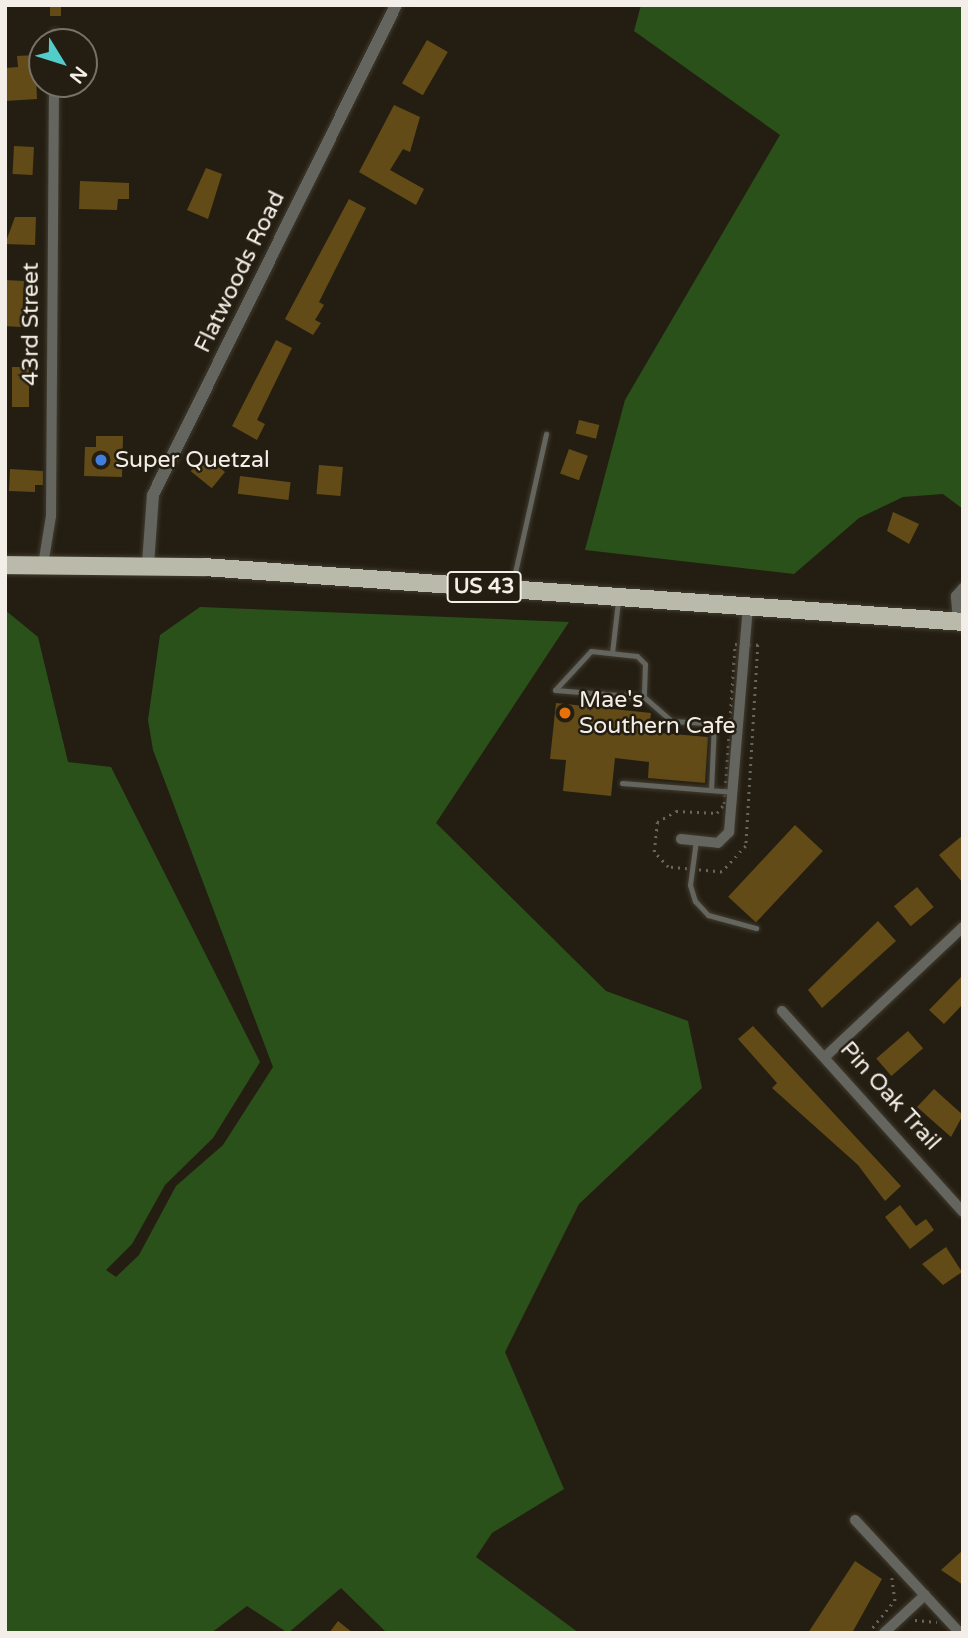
<!DOCTYPE html>
<style>
body{margin:0}
#map{position:relative;width:968px;height:1638px;overflow:hidden;background:#241e12;font-family:"Varela Round",sans-serif}
div>[style]{position:absolute}
.forest>*{inset:0;background:#2b511a}
.building>*{inset:0;background:#624b16;transform-origin:0 0}
.path>*{height:2.5px;margin-top:-1.25px;transform-origin:0;background:repeating-linear-gradient(90deg,#6a645a 0 2px,transparent 0 7px)}
.roads{filter:drop-shadow(0 0 2px #413b30) drop-shadow(0 0 2px #413b30)}
.service>*{height:5px;margin:-2.5px;padding:0 2.5px;transform-origin:2.5px;border-radius:2.5px;background:#64655e}
.minor>*{height:10px;margin:-5px;padding:0 5px;transform-origin:5px;border-radius:5px;background:#64655e}
.tertiary>*{height:12px;margin:-6px;padding:0 6px;transform-origin:6px;border-radius:6px;background:#64655e}
.trunk>*{height:18px;margin:-9px;padding:0 9px;transform-origin:9px;border-radius:9px;background:#babaab}
.dots>*{width:19px;height:19px;translate:-50% -50%;box-sizing:border-box;border:4px solid #241e12;border-radius:50%}
span{translate:-50% -50%;white-space:nowrap;text-align:center;line-height:1.15;-webkit-text-stroke:5px #241e12;paint-order:stroke}
.shield-label span{padding:2px 5px;background:#241e12;border:2px solid;border-radius:5px;-webkit-text-stroke-width:0}
.shield-label{font-size:21px;color:#f3eee7;font-weight:700}
.street-label{font-size:23px;color:#f3eee7}
.poi-label{font-size:23px;color:#f3eee7}
.left{translate:0 -50%;text-align:left}
.frame{position:absolute;inset:0;border:7px solid #f3eee7;pointer-events:none}
.north{position:absolute;left:28px;top:28px;width:70px;height:70px;box-sizing:border-box;background:#241e12;border:2px solid #777167;border-radius:50%;rotate:128deg;font-size:19px;font-weight:700;line-height:28px;text-align:center;color:#f3eee7}
.north::after{content:'';display:block;margin:auto;width:24px;height:32px;background:#53cdca;clip-path:polygon(50% 0,100% 100%,50% 72%,0 100%)}
</style>
<div id="map">
<div class="forest">
<div style="clip-path:polygon(641px 5px,963px 5px,963px 509px,943px 494px,903px 497px,859px 518px,794px 574px,585px 550px,625px 400px,780px 135px,634px 31px)"></div>
<div style="clip-path:polygon(200px 607px,569px 622px,436px 823px,606px 991px,688px 1021px,702px 1088px,579px 1204px,505px 1352px,564px 1489px,492px 1533px,476px 1557px,579px 1633px,387px 1633px,341px 1588px,288px 1633px,247px 1606px,211px 1633px,5px 1633px,5px 610px,38px 637px,68px 762px,111px 767px,260px 1062px,213px 1138px,165px 1185px,132px 1244px,106px 1270px,116px 1277px,139px 1255px,176px 1186px,223px 1145px,273px 1067px,153px 750px,148px 720px,160px 635px)"></div>
</div>
<div class="building">
<div style="left:50px;top:5px;width:11px;height:11px"></div>
<div style="left:427px;top:40px;width:24px;height:50px;rotate:30deg"></div>
<div style="clip-path:polygon(35px 55px,37px 99px,5px 101px,5px 68px,18px 67px,17px 56px)"></div>
<div style="clip-path:polygon(394px 105px,420px 117px,410px 152px,403px 149px,390px 170px,424px 189px,416px 205px,359px 172px)"></div>
<div style="left:14px;top:146px;width:20px;height:28px;rotate:3deg"></div>
<div style="clip-path:polygon(206px 168px,222px 174px,208px 219px,187px 210px)"></div>
<div style="clip-path:polygon(80px 181px,129px 183px,129px 199px,118px 199px,117px 210px,79px 209px)"></div>
<div style="clip-path:polygon(349px 199px,366px 208px,319px 302px,324px 305px,315px 320px,321px 323px,313px 335px,285px 319px)"></div>
<div style="clip-path:polygon(15px 217px,36px 217px,35px 245px,5px 244px)"></div>
<div style="left:5px;top:280px;width:19px;height:46px;rotate:3deg"></div>
<div style="clip-path:polygon(276px 340px,292px 348px,257px 420px,265px 424px,257px 440px,232px 426px)"></div>
<div style="left:12px;top:367px;width:17px;height:40px"></div>
<div style="left:579px;top:420px;width:21px;height:14px;rotate:14deg"></div>
<div style="clip-path:polygon(96px 436px,123px 436px,122px 477px,84px 476px,85px 447px,96px 447px)"></div>
<div style="left:569px;top:449px;width:20px;height:26px;rotate:20deg"></div>
<div style="left:204px;top:455px;width:27px;height:21px;rotate:39deg"></div>
<div style="left:319px;top:465px;width:24px;height:29px;rotate:5deg"></div>
<div style="clip-path:polygon(10px 469px,43px 471px,43px 485px,35px 485px,35px 492px,9px 491px)"></div>
<div style="left:240px;top:476px;width:51px;height:18px;rotate:7deg"></div>
<div style="clip-path:polygon(893px 512px,919px 524px,909px 544px,887px 531px)"></div>
<div style="clip-path:polygon(556px 703px,651px 713px,649px 732px,708px 737px,705px 783px,648px 778px,649px 762px,615px 758px,611px 796px,563px 791px,566px 760px,550px 759px)"></div>
<div style="left:795px;top:825px;width:38px;height:98px;rotate:43deg"></div>
<div style="clip-path:polygon(963px 835px,963px 883px,939px 855px)"></div>
<div style="left:917px;top:887px;width:26px;height:30px;rotate:50deg"></div>
<div style="clip-path:polygon(878px 921px,896px 941px,822px 1008px,808px 990px)"></div>
<div style="clip-path:polygon(963px 975px,963px 1004px,944px 1024px,929px 1010px)"></div>
<div style="clip-path:polygon(753px 1026px,901px 1186px,885px 1201px,858px 1165px,772px 1088px,777px 1083px,738px 1039px)"></div>
<div style="left:908px;top:1031px;width:23px;height:42px;rotate:49deg"></div>
<div style="clip-path:polygon(934px 1089px,963px 1115px,951px 1137px,917px 1107px)"></div>
<div style="clip-path:polygon(900px 1205px,916px 1226px,926px 1219px,934px 1230px,910px 1249px,885px 1217px)"></div>
<div style="clip-path:polygon(946px 1247px,962px 1272px,943px 1285px,922px 1264px)"></div>
<div style="clip-path:polygon(963px 1550px,963px 1585px,941px 1570px)"></div>
<div style="clip-path:polygon(855px 1561px,882px 1579px,852px 1633px,808px 1633px)"></div>
<div style="clip-path:polygon(338px 1621px,353px 1633px,329px 1633px)"></div>
</div>
<div class="path">
<div style="left:735px;top:644px;width:23px;rotate:2deg"></div>
<div style="left:758px;top:645px;width:201px;rotate:93.4deg"></div>
<div style="left:746px;top:846px;width:35px;rotate:133deg"></div>
<div style="left:722px;top:872px;width:54px;rotate:-174.7deg"></div>
<div style="left:668px;top:867px;width:21px;rotate:-133deg"></div>
<div style="left:654px;top:852px;width:30px;rotate:-84deg"></div>
<div style="left:657px;top:822px;width:22px;rotate:-30deg"></div>
<div style="left:676px;top:811px;width:41px;rotate:2.8deg"></div>
<div style="left:717px;top:813px;width:11px;rotate:-52deg"></div>
<div style="left:724px;top:804px;width:160px;rotate:-86.1deg"></div>
<div style="left:892px;top:1578px;width:28px;rotate:82deg"></div>
<div style="left:915px;top:1620px;width:22px;rotate:5deg"></div>
<div style="left:868px;top:1633px;width:38px;rotate:-51deg"></div>
</div>
<div class="roads">
<div class="service">
<div style="left:512px;top:586px;width:156px;rotate:-77.4deg"></div>
<div style="left:612px;top:653px;width:52px;rotate:-83.4deg"></div>
<div style="left:555px;top:690px;width:89px;rotate:4.5deg"></div>
<div style="left:644px;top:697px;width:37px;rotate:41deg"></div>
<div style="left:672px;top:721px;width:67px;rotate:3.4deg"></div>
<div style="left:555px;top:690px;width:53px;rotate:-47.3deg"></div>
<div style="left:591px;top:651px;width:46px;rotate:6.2deg"></div>
<div style="left:637px;top:656px;width:11px;rotate:45deg"></div>
<div style="left:645px;top:664px;width:33px;rotate:92deg"></div>
<div style="left:622px;top:783px;width:112px;rotate:4.6deg"></div>
<div style="left:711px;top:790px;width:65px;rotate:-87.4deg"></div>
<div style="left:696px;top:840px;width:45px;rotate:97.6deg"></div>
<div style="left:690px;top:885px;width:17px;rotate:73deg"></div>
<div style="left:695px;top:901px;width:19px;rotate:47deg"></div>
<div style="left:708px;top:915px;width:50px;rotate:15.2deg"></div>
</div>
<div class="minor">
<div style="left:55px;top:42px;width:8px;rotate:-90deg"></div>
<div style="left:43px;top:565px;width:50px;rotate:-80.7deg"></div>
<div style="left:51px;top:516px;width:432px;rotate:-89.6deg"></div>
<div style="left:958px;top:621px;width:25px;rotate:-95deg"></div>
<div style="left:956px;top:596px;width:11px;rotate:-49deg"></div>
<div style="left:681px;top:839px;width:37px;rotate:6deg"></div>
<div style="left:718px;top:843px;width:16px;rotate:-45deg"></div>
<div style="left:729px;top:832px;width:227px;rotate:-85.2deg"></div>
<div style="left:782px;top:1011px;width:270px;rotate:48deg"></div>
<div style="left:826px;top:1056px;width:188px;rotate:-43.3deg"></div>
<div style="left:855px;top:1520px;width:154px;rotate:47.1deg"></div>
<div style="left:884px;top:1633px;width:56px;rotate:-42.8deg"></div>
</div>
<div class="tertiary">
<div style="left:148px;top:564px;width:69px;rotate:-85.9deg"></div>
<div style="left:153px;top:495px;width:547px;rotate:-63.62deg"></div>
</div>
<div class="trunk">
<div style="left:5px;top:565px;width:199px;rotate:0.6deg"></div>
<div style="left:204px;top:567px;width:761px;rotate:4.14deg"></div>
</div>
</div>
<div class="dots">
<div style="left:101px;top:460px;background:#3f7fe0"></div>
<div style="left:565px;top:713px;background:#e8710a"></div>
</div>
<div class="shield-label">
<span style="left:484px;top:587px">US 43</span>
</div>
<div class="street-label">
<span style="left:240px;top:272px;rotate:-64deg">Flatwoods Road</span>
<span style="left:31px;top:324px;rotate:-90deg">43rd Street</span>
<span style="left:890px;top:1096px;rotate:48deg">Pin Oak Trail</span>
</div>
<div class="poi-label">
<span class="left" style="left:115px;top:460px">Super Quetzal</span>
<span class="left" style="left:579px;top:713px">Mae's<br>Southern Cafe</span>
</div>
<div class="frame"></div>
<div class="north">N</div>
</div>
